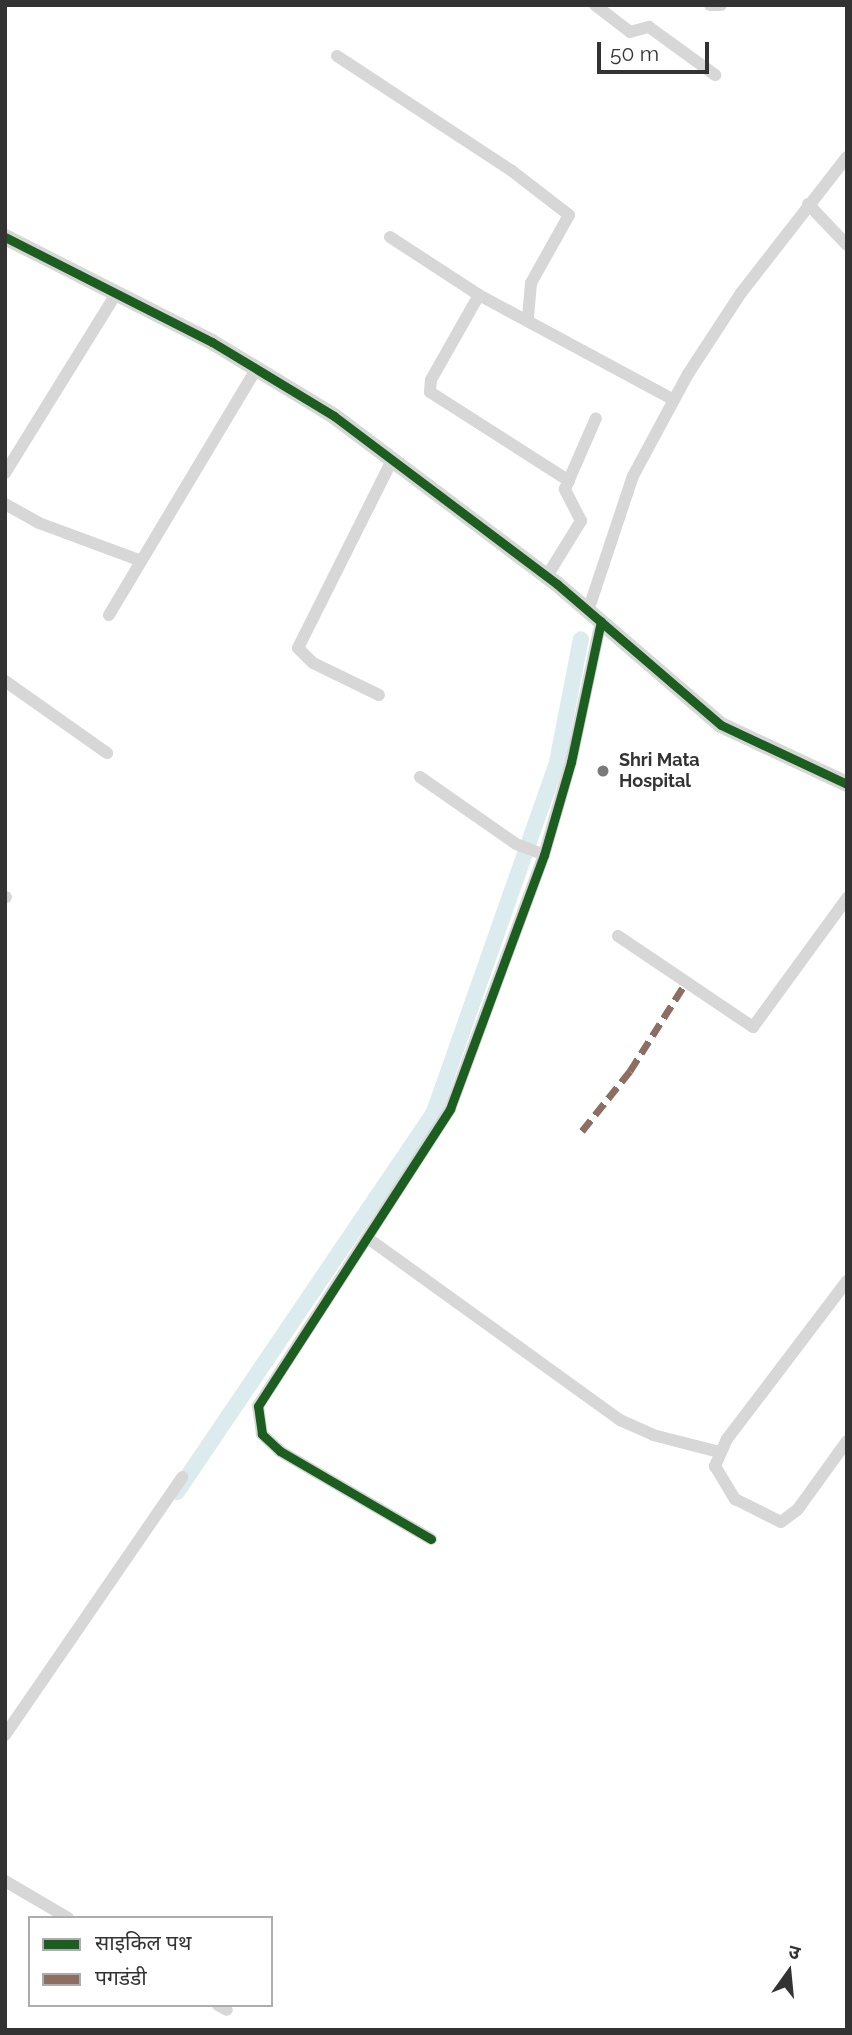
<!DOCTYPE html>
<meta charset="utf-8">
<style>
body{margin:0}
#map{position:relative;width:852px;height:2035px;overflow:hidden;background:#fff;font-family:Raleway,"Noto Sans Devanagari",sans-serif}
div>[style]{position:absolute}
.canal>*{height:16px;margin:-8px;padding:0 8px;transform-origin:8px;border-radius:8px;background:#dbebee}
.minor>*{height:12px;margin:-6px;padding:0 6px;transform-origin:6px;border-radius:6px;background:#d7d7d7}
.tertiary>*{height:16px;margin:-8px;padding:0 8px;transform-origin:8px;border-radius:8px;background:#d7d7d7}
.quiet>*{height:7px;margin-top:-3.5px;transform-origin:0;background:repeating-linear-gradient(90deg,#8d6e63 0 14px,transparent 0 21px)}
.cycleway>*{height:9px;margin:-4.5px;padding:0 4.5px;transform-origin:4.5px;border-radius:4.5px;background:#1b5e20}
.dots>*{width:19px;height:19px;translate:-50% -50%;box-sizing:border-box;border:4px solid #fff;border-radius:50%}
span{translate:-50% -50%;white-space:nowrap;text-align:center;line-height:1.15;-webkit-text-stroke:7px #fff;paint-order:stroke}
.poi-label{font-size:18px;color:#333;font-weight:700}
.left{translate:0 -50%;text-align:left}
.frame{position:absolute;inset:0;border:7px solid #333;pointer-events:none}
.legend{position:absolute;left:28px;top:1916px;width:245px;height:91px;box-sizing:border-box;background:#fff;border:2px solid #adadad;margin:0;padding:9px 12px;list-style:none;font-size:21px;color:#333}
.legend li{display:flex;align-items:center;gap:14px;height:35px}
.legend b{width:35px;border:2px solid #adadad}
.north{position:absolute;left:754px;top:1937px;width:70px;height:70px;-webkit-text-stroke:5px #fff;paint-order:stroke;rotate:15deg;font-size:19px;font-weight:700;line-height:28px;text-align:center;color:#333}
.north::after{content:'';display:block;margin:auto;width:24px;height:32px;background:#333;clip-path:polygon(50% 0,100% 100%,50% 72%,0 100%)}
.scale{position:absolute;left:597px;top:42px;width:112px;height:32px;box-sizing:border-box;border:4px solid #333;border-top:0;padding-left:9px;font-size:21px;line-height:24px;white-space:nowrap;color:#333;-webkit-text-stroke:5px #fff;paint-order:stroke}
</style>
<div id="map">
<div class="canal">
<div style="left:177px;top:1492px;width:459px;rotate:-55.9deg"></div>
<div style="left:434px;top:1112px;width:371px;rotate:-70.6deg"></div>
<div style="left:557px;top:762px;width:125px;rotate:-79deg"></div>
</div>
<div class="minor">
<div style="left:595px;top:5px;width:44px;rotate:37.6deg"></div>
<div style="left:630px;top:32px;width:20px;rotate:-15deg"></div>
<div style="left:649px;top:27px;width:82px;rotate:36deg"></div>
<div style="left:710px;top:5px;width:11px"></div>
<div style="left:337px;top:56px;width:209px;rotate:33.3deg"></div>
<div style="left:512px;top:171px;width:72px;rotate:37.7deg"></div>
<div style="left:569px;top:215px;width:78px;rotate:119.2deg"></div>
<div style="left:531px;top:283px;width:36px;rotate:95deg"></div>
<div style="left:808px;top:204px;width:57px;rotate:46.4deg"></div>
<div style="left:390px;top:237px;width:106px;rotate:33.1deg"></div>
<div style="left:479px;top:295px;width:221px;rotate:28.3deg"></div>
<div style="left:479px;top:295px;width:98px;rotate:119.5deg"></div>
<div style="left:431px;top:380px;width:12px;rotate:95deg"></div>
<div style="left:430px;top:392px;width:165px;rotate:32.6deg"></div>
<div style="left:5px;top:473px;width:211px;rotate:-58.2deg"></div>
<div style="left:5px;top:504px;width:39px;rotate:29deg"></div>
<div style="left:39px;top:523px;width:109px;rotate:20.4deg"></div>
<div style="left:547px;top:576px;width:65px;rotate:-58.3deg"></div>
<div style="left:581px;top:521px;width:36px;rotate:-117deg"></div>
<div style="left:565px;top:489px;width:77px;rotate:-66.4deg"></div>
<div style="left:588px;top:611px;width:142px;rotate:-71.6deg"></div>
<div style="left:633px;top:476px;width:116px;rotate:-61.7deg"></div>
<div style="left:688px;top:374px;width:97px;rotate:-56.8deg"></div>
<div style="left:741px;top:293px;width:172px;rotate:-52.1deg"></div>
<div style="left:109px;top:615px;width:287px;rotate:-59.1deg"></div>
<div style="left:5px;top:681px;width:125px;rotate:35.2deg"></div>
<div style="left:379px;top:695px;width:73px;rotate:-154.1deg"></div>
<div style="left:313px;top:663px;width:21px;rotate:-135deg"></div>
<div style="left:298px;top:648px;width:210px;rotate:-63.4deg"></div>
<div style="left:420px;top:777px;width:117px;rotate:34.9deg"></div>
<div style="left:516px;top:844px;width:30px;rotate:21deg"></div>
<div style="left:5px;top:897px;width:1px"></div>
<div style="left:618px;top:936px;width:163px;rotate:34deg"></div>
<div style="left:753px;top:1027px;width:160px;rotate:-53.9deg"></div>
<div style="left:369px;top:1239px;width:309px;rotate:35.8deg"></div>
<div style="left:620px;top:1420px;width:36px;rotate:24deg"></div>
<div style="left:653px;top:1435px;width:68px;rotate:14.4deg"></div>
<div style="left:847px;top:1281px;width:198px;rotate:127.2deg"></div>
<div style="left:727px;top:1439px;width:30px;rotate:114deg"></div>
<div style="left:715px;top:1466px;width:39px;rotate:59deg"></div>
<div style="left:735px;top:1499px;width:51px;rotate:26.6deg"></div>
<div style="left:781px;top:1522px;width:21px;rotate:-37deg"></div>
<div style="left:798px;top:1509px;width:84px;rotate:-54.2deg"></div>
<div style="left:431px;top:1539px;width:175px;rotate:-149.8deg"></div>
<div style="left:280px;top:1451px;width:25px;rotate:-137deg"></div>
<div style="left:262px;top:1434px;width:28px;rotate:-98deg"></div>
<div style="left:258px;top:1406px;width:354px;rotate:-57.1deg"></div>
<div style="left:450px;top:1109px;width:271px;rotate:-69.7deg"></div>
<div style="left:544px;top:855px;width:97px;rotate:-73.8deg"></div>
<div style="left:571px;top:762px;width:144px;rotate:-78deg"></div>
<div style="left:5px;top:1735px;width:313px;rotate:-55.5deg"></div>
<div style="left:5px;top:1881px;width:73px;rotate:30.4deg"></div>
<div style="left:218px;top:2005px;width:10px;rotate:29deg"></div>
</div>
<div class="tertiary">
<div style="left:5px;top:237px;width:232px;rotate:26.9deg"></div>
<div style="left:212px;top:342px;width:143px;rotate:31.2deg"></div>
<div style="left:334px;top:416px;width:279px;rotate:37deg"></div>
<div style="left:557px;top:584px;width:216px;rotate:40.7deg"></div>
<div style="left:721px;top:725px;width:139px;rotate:25.1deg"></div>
</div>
<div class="quiet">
<div style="left:582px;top:1131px;width:77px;rotate:-51.3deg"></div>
<div style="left:630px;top:1071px;width:103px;rotate:-57.7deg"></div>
</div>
<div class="cycleway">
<div style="left:5px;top:237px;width:232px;rotate:26.9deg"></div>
<div style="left:212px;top:342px;width:143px;rotate:31.2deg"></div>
<div style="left:334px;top:416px;width:279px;rotate:37deg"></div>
<div style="left:557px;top:584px;width:216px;rotate:40.7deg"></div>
<div style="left:721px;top:725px;width:139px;rotate:25.1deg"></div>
<div style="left:431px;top:1539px;width:175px;rotate:-149.8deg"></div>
<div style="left:280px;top:1451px;width:25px;rotate:-137deg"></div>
<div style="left:262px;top:1434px;width:28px;rotate:-98deg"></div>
<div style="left:258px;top:1406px;width:354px;rotate:-57.1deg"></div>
<div style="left:450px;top:1109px;width:271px;rotate:-69.7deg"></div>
<div style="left:544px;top:855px;width:97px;rotate:-73.8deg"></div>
<div style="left:571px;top:762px;width:144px;rotate:-78deg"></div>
</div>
<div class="dots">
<div style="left:603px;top:771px;background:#7a7a7a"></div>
</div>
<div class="poi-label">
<span class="left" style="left:619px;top:771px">Shri Mata<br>Hospital</span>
</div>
<div class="frame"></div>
<ul class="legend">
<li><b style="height:9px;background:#1b5e20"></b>साइकिल पथ</li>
<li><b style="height:9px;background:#8d6e63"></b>पगडंडी</li>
</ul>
<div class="north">उ</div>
<div class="scale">50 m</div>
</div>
